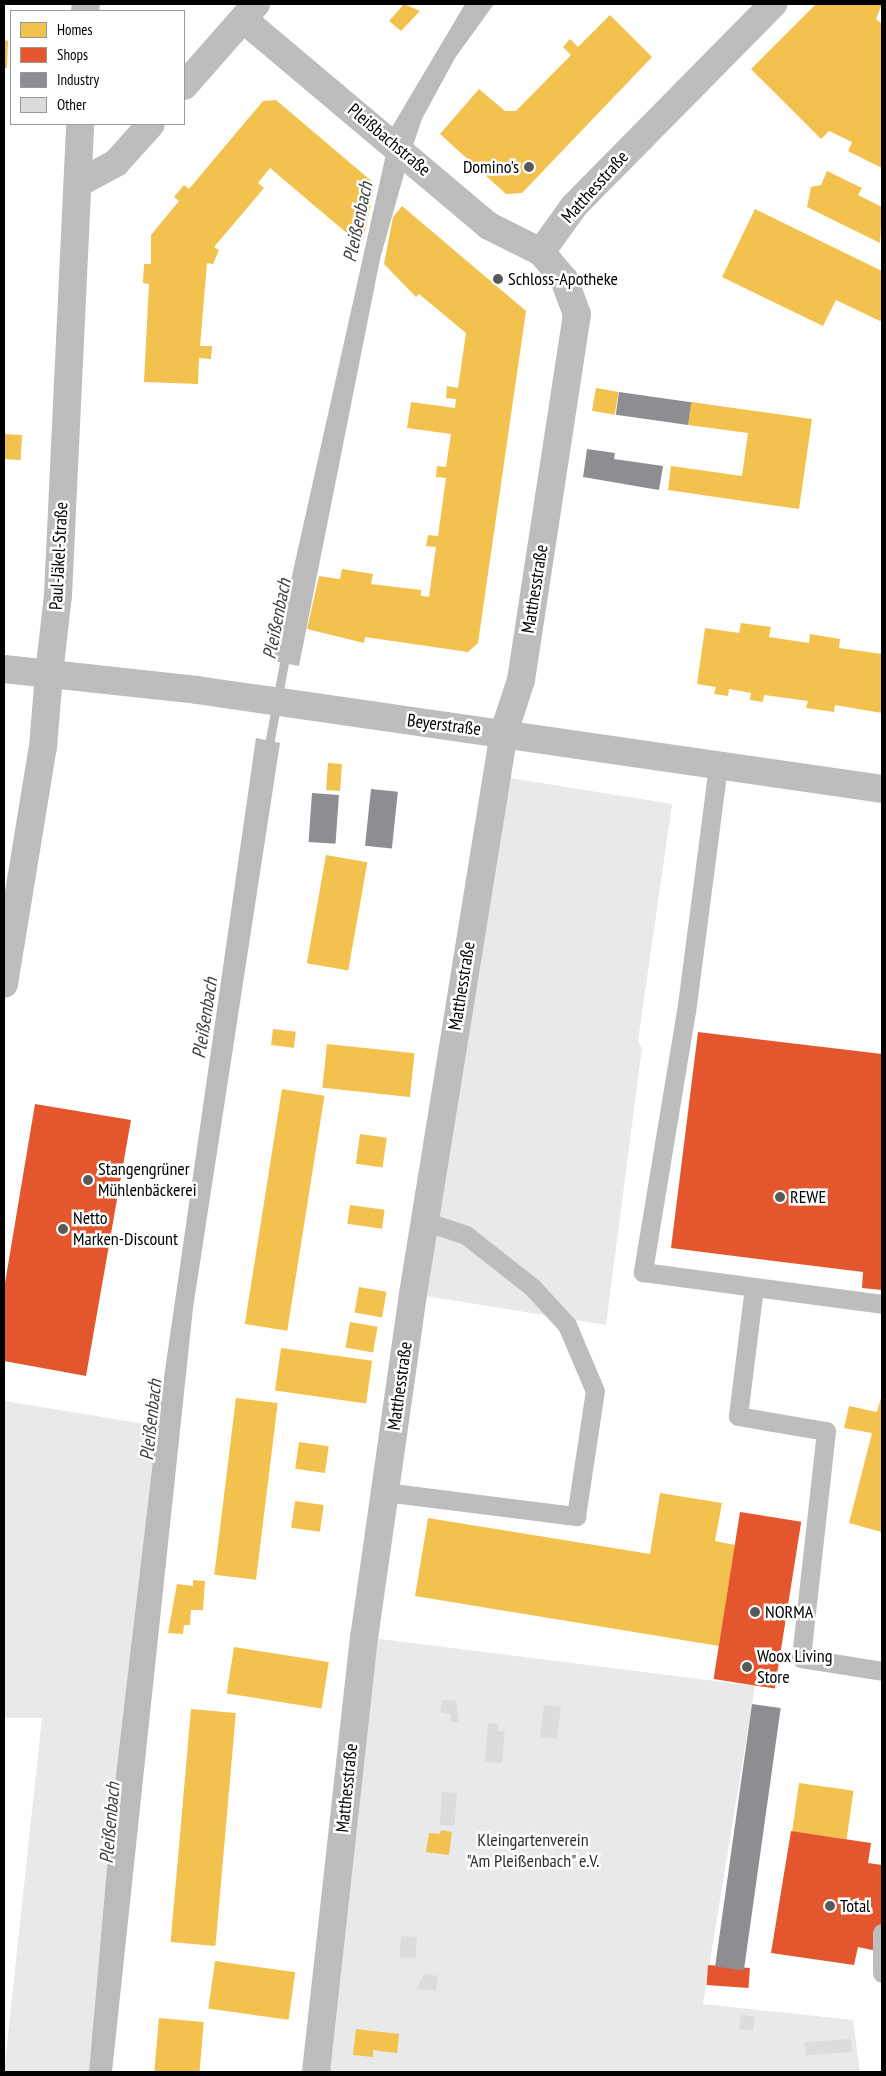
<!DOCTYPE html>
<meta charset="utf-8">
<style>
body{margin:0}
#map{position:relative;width:886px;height:2076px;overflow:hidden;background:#fff;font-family:"PT Sans Narrow",sans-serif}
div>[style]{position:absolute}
.green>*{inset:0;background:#e9e9e9}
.water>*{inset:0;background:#bbb}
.homes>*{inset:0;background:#f2c14e;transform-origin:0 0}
.shops>*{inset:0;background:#e4572e;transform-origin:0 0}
.industry>*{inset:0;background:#8d8d92;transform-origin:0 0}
.stream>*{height:9px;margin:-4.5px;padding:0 4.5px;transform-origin:4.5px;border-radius:4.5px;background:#bbb}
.building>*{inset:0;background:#dcdcdc;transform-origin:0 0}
.service>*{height:19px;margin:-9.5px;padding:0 9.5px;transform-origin:9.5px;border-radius:9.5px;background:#bdbdbd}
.minor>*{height:28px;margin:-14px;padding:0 14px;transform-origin:14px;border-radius:14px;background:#bdbdbd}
.tertiary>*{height:28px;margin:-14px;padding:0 14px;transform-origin:14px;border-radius:14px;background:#bdbdbd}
.dots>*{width:14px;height:14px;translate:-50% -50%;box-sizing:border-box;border:2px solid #fff;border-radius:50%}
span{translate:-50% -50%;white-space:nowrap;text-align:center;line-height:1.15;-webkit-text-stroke:5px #fff;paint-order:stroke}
.street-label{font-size:18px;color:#000}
.poi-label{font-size:18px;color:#000}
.right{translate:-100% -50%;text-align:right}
.left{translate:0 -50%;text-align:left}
.park-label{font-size:18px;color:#2e2e2e}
.water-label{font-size:19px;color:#3f3f3f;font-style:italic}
.frame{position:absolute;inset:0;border:5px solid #000;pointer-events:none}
.legend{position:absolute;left:10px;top:10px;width:175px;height:115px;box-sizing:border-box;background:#fff;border:1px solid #999;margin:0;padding:6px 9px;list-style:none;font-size:15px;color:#000}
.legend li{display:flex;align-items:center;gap:10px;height:25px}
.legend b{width:25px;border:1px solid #999}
</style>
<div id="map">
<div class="green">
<div style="clip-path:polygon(497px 776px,672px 804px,638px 1041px,642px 1048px,606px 1325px,413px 1294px)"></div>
<div style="clip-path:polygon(4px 1401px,157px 1426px,113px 1800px,89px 2072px,4px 2072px,42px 1718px,4px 1718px)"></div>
<div style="clip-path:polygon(364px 1637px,755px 1686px,703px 2004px,853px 2020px,860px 2072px,316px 2072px)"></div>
</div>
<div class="water">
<div style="clip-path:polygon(465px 4px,494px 4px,455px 58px,422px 119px,408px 160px,380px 259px,299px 666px,273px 661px,392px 127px)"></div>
<div style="clip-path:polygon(256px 738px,280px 743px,193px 1308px,112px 2072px,89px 2072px,113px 1800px,157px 1426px)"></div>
</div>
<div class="homes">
<div style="clip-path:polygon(404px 4px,420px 11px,401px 31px,389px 21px)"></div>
<div style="clip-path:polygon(816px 4px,882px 4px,876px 19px,882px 24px,882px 168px,848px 151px,852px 142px,829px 131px,821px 139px,751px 69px)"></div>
<div style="clip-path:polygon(610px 15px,652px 57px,522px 193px,506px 194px,440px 134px,479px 89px,505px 111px,516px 111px,571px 55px,563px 47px,570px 39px,578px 47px)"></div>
<div style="clip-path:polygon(4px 40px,8px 41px,7px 68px,4px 68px)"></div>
<div style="clip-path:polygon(276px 100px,375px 184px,362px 246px,270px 168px,258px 183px,264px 188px,214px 247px,219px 250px,213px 264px,207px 263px,200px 346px,212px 346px,211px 359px,199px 358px,198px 384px,144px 382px,149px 284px,143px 283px,144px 264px,151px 264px,151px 235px,179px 201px,174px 197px,184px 185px,189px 189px,263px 101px)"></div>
<div style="clip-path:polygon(827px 171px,862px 188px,858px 195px,882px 207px,880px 243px,807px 207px,811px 187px,821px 185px)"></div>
<div style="clip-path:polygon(402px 206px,526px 311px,478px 643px,468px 652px,365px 637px,364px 643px,307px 629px,319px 576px,340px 579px,342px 569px,373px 574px,371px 584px,421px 590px,421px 596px,429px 597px,436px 547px,426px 546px,428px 535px,438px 536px,446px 478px,436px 477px,437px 466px,446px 467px,451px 434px,407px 428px,411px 402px,455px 408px,456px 399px,446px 398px,447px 386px,458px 388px,466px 333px,419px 294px,416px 297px,384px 264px,393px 217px)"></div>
<div style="clip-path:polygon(755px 209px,882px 271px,882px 322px,836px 300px,823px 326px,722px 277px)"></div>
<div style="left:596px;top:388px;width:23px;height:23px;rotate:10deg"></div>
<div style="clip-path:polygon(691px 402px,812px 419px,799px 509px,668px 490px,671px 466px,742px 476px,748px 433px,688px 425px)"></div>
<div style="left:4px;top:434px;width:18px;height:25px;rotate:3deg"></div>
<div style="clip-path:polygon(741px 623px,771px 627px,769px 637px,809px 643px,810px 634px,840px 639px,839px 648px,882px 654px,882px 713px,835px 705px,834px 712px,806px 708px,808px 701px,764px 695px,763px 702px,750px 700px,751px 693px,729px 689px,728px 696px,714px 694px,716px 687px,697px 684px,705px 628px,739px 633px)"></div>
<div style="left:328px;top:763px;width:14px;height:27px;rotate:4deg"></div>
<div style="left:326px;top:855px;width:42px;height:110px;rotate:10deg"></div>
<div style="left:273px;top:1029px;width:23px;height:16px;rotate:7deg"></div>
<div style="left:327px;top:1044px;width:88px;height:44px;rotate:6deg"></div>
<div style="left:282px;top:1089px;width:43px;height:238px;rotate:9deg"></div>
<div style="left:360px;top:1134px;width:27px;height:30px;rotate:8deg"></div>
<div style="left:350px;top:1205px;width:35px;height:19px;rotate:8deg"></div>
<div style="left:359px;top:1287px;width:28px;height:26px;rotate:10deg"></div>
<div style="left:350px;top:1322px;width:28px;height:26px;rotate:10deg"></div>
<div style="left:281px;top:1348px;width:92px;height:43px;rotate:8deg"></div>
<div style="clip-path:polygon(882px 1394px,882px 1532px,849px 1523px,872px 1433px,844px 1428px,849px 1406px,877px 1412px)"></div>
<div style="left:236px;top:1398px;width:42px;height:178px;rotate:7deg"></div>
<div style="left:299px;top:1442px;width:30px;height:27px;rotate:8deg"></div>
<div style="clip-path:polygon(660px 1493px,722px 1503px,715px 1541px,735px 1545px,719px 1646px,415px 1596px,428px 1518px,650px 1554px)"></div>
<div style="left:295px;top:1501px;width:29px;height:27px;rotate:8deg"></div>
<div style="clip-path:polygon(193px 1580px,205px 1581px,203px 1610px,191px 1610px,190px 1625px,184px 1625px,183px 1634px,168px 1633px,177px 1584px,193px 1586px)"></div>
<div style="left:234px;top:1647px;width:96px;height:47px;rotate:9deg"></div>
<div style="left:191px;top:1709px;width:45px;height:234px;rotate:5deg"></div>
<div style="left:799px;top:1783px;width:55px;height:49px;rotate:8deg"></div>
<div style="clip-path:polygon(441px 1830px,452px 1832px,449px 1855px,426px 1852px,429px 1833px,440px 1834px)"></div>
<div style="left:215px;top:1961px;width:81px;height:48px;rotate:8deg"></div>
<div style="left:159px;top:2018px;width:45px;height:54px;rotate:5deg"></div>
<div style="clip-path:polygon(356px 2029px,399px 2034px,397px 2053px,373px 2050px,373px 2057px,353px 2055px)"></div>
</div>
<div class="shops">
<div style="clip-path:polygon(698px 1032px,882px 1054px,882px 1290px,862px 1288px,863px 1272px,671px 1248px)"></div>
<div style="clip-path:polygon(35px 1104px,131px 1120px,86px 1376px,4px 1361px,4px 1289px)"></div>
<div style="left:740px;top:1512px;width:62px;height:169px;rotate:9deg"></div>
<div style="clip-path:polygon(791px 1831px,871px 1843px,868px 1863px,882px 1865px,882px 1952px,858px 1947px,854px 1965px,771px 1953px)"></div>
<div style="left:708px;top:1965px;width:42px;height:20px;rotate:4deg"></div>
</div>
<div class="industry">
<div style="left:619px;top:392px;width:73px;height:23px;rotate:8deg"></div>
<div style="clip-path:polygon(587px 449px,615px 453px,614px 459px,663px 466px,659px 490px,583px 477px)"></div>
<div style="left:371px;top:789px;width:27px;height:57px;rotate:6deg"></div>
<div style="left:312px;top:793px;width:27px;height:49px;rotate:4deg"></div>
<div style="left:752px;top:1704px;width:29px;height:265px;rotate:8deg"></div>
</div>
<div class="stream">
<div style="left:268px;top:750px;width:100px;rotate:-79.6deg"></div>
</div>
<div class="building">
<div style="clip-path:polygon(442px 1699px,456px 1701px,459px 1723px,450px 1721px,451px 1714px,440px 1712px)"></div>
<div style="left:544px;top:1705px;width:17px;height:32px;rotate:7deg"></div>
<div style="clip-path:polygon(488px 1723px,498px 1724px,498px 1731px,505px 1732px,502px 1763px,485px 1762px)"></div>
<div style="left:442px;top:1792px;width:15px;height:33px;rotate:4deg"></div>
<div style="left:401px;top:1936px;width:16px;height:21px;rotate:4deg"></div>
<div style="clip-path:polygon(424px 1974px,438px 1976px,436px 1991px,417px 1989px)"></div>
<div style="left:741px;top:2015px;width:14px;height:14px;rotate:8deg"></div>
<div style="left:851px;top:2039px;width:13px;height:46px;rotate:86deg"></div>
</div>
<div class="service">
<div style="left:718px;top:766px;width:247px;rotate:97.4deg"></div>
<div style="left:686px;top:1011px;width:265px;rotate:99.4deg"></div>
<div style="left:643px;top:1272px;width:241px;rotate:7.6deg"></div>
<div style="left:754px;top:1287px;width:130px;rotate:97.1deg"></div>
<div style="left:738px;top:1416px;width:89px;rotate:9.7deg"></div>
<div style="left:826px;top:1431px;width:228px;rotate:96.3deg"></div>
<div style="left:801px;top:1658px;width:82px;rotate:9.1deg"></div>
<div style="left:385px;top:1492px;width:193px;rotate:7.2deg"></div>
<div style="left:576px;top:1516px;width:126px;rotate:-81.4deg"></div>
<div style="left:595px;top:1391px;width:72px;rotate:-113deg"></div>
<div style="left:567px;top:1325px;width:52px;rotate:-132.6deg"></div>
<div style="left:532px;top:1287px;width:84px;rotate:-141.8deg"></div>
<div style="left:466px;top:1235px;width:44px;rotate:-161.6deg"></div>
<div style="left:882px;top:1933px;width:40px;rotate:90deg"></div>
</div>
<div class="minor">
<div style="left:85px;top:11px;width:7px;rotate:-82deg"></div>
<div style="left:243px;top:19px;width:322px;rotate:40.1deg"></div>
<div style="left:489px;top:226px;width:58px;rotate:26.6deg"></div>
<div style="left:541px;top:252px;width:35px;rotate:50deg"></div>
<div style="left:564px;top:279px;width:37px;rotate:70deg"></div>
<div style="left:577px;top:314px;width:370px;rotate:98.7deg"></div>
<div style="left:521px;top:680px;width:55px;rotate:108.1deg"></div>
<div style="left:504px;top:732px;width:569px;rotate:99.2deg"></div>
<div style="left:413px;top:1294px;width:346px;rotate:98.1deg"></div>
<div style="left:364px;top:1637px;width:438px;rotate:96.3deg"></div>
<div style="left:184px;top:86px;width:109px;rotate:-48.7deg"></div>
<div style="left:79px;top:183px;width:42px;rotate:-28.4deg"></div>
<div style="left:116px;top:163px;width:52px;rotate:-48.1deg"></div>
<div style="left:541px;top:252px;width:57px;rotate:-54.3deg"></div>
<div style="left:574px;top:206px;width:284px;rotate:-45.4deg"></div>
<div style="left:49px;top:674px;width:80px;rotate:-83.5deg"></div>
<div style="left:58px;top:595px;width:472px;rotate:-87.3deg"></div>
</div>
<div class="tertiary">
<div style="left:4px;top:669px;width:194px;rotate:6.2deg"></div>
<div style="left:197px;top:690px;width:692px;rotate:8.22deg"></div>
<div style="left:4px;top:984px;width:240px;rotate:-80.7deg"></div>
<div style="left:43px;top:747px;width:73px;rotate:-85.3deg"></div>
</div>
<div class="dots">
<div style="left:529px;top:167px;background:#595959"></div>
<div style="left:498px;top:279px;background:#595959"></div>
<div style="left:88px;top:1180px;background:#595959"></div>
<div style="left:780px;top:1197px;background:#595959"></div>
<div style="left:63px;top:1229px;background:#595959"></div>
<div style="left:755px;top:1612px;background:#595959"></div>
<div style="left:747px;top:1667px;background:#595959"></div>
<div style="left:830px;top:1906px;background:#595959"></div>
</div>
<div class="street-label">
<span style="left:389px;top:140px;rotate:40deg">Pleißbachstraße</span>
<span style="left:595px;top:187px;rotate:-48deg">Matthesstraße</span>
<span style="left:59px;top:556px;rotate:-87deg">Paul-Jäkel-Straße</span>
<span style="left:535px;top:589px;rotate:-81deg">Matthesstraße</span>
<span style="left:444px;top:725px;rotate:7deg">Beyerstraße</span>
<span style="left:462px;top:986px;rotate:-81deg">Matthesstraße</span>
<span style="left:400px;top:1386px;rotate:-82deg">Matthesstraße</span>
<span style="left:347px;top:1788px;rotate:-84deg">Matthesstraße</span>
</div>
<div class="poi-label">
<span class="right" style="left:519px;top:167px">Domino's</span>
<span class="left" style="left:508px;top:279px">Schloss-Apotheke</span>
<span class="left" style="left:98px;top:1180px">Stangengrüner<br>Mühlenbäckerei</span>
<span class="left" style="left:790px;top:1197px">REWE</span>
<span class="left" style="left:73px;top:1229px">Netto<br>Marken-Discount</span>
<span class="left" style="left:765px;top:1612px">NORMA</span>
<span class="left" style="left:757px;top:1667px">Woox Living<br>Store</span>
<span class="left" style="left:840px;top:1906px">Total</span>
</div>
<div class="park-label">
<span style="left:533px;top:1851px">Kleingartenverein<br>"Am Pleißenbach" e.V.</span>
</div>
<div class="water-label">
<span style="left:358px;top:222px;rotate:-78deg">Pleißenbach</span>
<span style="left:277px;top:619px;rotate:-79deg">Pleißenbach</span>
<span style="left:205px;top:1018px;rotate:-81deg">Pleißenbach</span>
<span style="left:151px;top:1420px;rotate:-84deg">Pleißenbach</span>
<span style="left:110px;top:1823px;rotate:-85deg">Pleißenbach</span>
</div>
<div class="frame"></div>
<ul class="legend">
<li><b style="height:14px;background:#f2c14e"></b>Homes</li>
<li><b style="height:14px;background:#e4572e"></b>Shops</li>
<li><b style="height:14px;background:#8d8d92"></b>Industry</li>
<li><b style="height:14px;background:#dcdcdc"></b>Other</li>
</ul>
</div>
